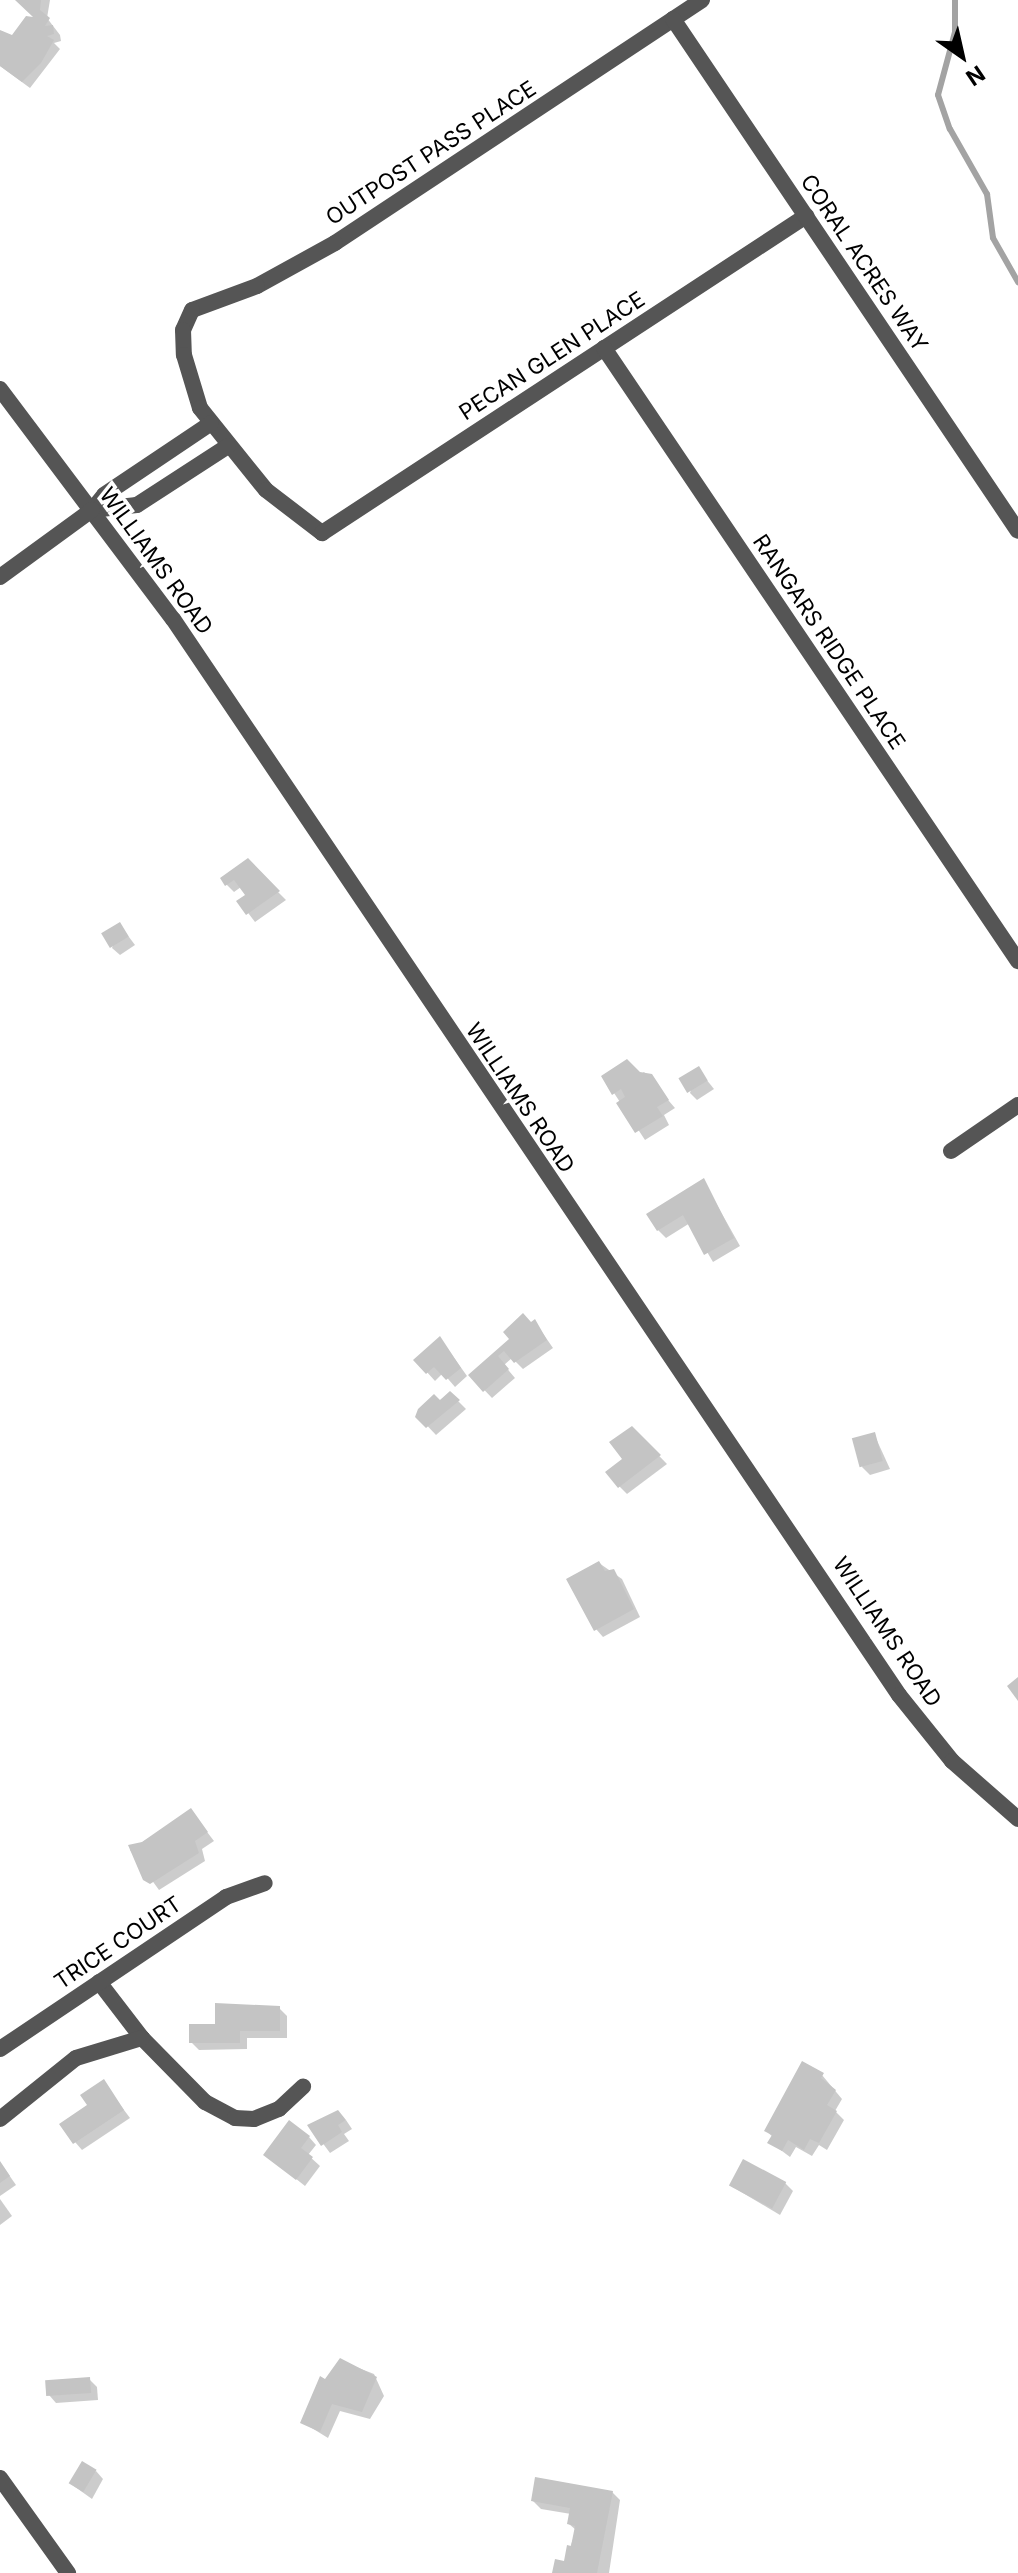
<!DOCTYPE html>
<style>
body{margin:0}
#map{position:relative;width:1018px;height:2573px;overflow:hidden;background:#fff;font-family:Inter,sans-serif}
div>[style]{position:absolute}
.shadow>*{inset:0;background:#0003}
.stream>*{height:6px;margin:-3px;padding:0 3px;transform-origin:3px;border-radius:3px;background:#a3a3a3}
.building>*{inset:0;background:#c4c4c4;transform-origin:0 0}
.minor>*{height:16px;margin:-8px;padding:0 8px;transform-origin:8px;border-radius:8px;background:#555}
.tertiary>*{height:16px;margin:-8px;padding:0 8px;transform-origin:8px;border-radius:8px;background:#555}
span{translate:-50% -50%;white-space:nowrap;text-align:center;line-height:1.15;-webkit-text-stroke:7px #fff;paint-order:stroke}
.street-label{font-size:22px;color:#000}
.north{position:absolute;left:922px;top:16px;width:80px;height:80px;-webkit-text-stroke:6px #fff;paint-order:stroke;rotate:146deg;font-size:22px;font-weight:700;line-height:32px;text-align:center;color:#000}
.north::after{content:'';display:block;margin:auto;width:28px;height:36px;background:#000;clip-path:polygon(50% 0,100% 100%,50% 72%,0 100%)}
</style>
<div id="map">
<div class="shadow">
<div style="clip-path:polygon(17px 0,50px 0,47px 18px,60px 35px,61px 41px,54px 43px,60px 49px,30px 88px,0 66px,2px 31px,12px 38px,36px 19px)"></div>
<div style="clip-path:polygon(247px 861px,286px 900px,255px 922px,239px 901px,247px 895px,241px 887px,234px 892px,226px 884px)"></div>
<div style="clip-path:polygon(120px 925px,135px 945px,120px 955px,112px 948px)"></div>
<div style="clip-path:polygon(698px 1069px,714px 1089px,697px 1100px,690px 1093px)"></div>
<div style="clip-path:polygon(644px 1072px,675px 1108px,664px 1115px,669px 1125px,645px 1140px,614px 1093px)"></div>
<div style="clip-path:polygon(703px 1180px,740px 1246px,713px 1262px,690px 1223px,666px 1238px,658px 1230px)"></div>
<div style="clip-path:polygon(535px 1322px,553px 1348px,523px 1369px,512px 1358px,504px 1365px,515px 1378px,492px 1398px,470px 1375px)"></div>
<div style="clip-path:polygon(440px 1338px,467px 1376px,455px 1387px,443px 1373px,435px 1381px,416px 1360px)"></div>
<div style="clip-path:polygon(450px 1393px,466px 1409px,436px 1435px,418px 1416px)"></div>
<div style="clip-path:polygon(632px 1428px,667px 1464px,627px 1494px,619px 1486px)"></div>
<div style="clip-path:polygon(874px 1434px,890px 1469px,870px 1475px,862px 1467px)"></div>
<div style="clip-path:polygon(599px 1563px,622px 1579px,640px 1617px,603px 1637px,596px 1629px)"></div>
<div style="clip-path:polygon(191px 1811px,214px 1841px,202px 1849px,205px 1861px,159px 1890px,130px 1850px)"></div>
<div style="clip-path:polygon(279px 2008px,287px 2016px,287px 2038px,247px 2038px,247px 2049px,199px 2050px,191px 2042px,217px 2026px)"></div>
<div style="clip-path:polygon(822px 2075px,842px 2099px,835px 2111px,844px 2120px,827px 2150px,819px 2145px,812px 2156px,796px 2147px,790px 2157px,770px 2142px,773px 2137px,766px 2131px)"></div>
<div style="clip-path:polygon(103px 2082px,130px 2118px,82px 2150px,75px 2142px)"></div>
<div style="clip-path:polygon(346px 2120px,352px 2129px,344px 2134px,349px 2141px,330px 2153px,310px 2126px)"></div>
<div style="clip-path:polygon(309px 2137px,316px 2145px,308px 2155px,320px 2166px,305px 2186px,266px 2155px)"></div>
<div style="clip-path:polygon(0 2162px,16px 2185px,0 2196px)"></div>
<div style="clip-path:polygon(785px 2183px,793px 2191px,780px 2215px,731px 2186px)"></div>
<div style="clip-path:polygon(0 2199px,12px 2216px,0 2225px)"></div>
<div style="clip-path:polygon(341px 2361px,374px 2374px,384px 2396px,370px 2419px,340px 2411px,328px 2438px,302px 2422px)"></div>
<div style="clip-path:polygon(89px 2379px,97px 2387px,98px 2400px,56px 2403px,49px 2395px)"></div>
<div style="clip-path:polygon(96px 2471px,103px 2479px,92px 2499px,71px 2484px)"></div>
<div style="clip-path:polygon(612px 2492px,620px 2500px,609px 2573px,556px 2573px,565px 2563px,576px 2530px,569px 2524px,571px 2514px,541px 2509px,533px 2501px)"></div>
</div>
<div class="stream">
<div style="left:955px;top:0;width:32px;rotate:90deg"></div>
<div style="left:955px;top:32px;width:65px;rotate:105.1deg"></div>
<div style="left:938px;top:95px;width:36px;rotate:71deg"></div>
<div style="left:950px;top:129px;width:75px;rotate:60.4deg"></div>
<div style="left:987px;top:194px;width:44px;rotate:82.2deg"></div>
<div style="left:993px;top:238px;width:51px;rotate:60.4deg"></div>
</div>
<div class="building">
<div style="clip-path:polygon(15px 0,41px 0,40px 10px,50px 18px,45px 26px,53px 25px,54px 34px,47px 36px,54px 40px,41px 63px,22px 82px,0 66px,0 30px,12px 35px,26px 16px,33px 17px)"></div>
<div style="clip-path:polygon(248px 858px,280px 891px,246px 915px,236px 901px,245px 895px,234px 880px,225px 886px,220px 878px)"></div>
<div style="left:120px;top:922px;width:17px;height:22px;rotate:59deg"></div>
<div style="clip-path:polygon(627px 1059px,640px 1072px,652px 1074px,669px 1100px,657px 1107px,663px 1116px,635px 1133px,616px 1103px,625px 1097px,621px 1089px,612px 1095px,601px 1076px)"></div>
<div style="left:699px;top:1066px;width:17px;height:24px;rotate:59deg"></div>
<div style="clip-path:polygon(704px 1178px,734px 1238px,704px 1255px,683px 1215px,657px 1231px,646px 1214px)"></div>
<div style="clip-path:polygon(523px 1313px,531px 1322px,535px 1319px,547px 1340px,514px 1363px,504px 1351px,498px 1356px,509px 1369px,483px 1392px,468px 1375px,509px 1339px,503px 1332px)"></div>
<div style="clip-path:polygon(440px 1336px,461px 1368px,446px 1380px,434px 1367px,426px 1374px,413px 1360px)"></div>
<div style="clip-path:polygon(450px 1391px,460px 1400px,426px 1428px,415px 1417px,418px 1409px,434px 1394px,440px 1400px)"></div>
<div style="clip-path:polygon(632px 1426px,661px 1455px,618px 1488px,605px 1472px,622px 1459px,609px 1442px)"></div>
<div style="left:875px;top:1432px;width:30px;height:24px;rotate:75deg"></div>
<div style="clip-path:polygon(599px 1561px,605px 1571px,614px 1569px,634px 1609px,594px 1631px,566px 1579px)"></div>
<div style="clip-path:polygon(1018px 1677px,1018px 1701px,1007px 1686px)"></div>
<div style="clip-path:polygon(191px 1808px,208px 1832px,195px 1841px,199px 1853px,150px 1884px,143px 1880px,128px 1845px,142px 1842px)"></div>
<div style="clip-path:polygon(215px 2003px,280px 2006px,280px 2031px,240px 2031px,240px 2043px,189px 2043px,189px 2024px,215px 2024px)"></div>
<div style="clip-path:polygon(802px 2061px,824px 2073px,821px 2078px,836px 2090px,827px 2105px,837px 2111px,819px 2143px,810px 2139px,804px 2150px,788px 2140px,782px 2151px,767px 2143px,772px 2135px,764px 2131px)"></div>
<div style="clip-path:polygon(104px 2079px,124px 2110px,73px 2144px,59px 2124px,87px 2105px,80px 2095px)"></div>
<div style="clip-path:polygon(338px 2110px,346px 2120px,338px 2125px,342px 2132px,321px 2146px,307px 2125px)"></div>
<div style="clip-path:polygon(289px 2120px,310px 2136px,301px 2148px,313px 2157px,296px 2180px,263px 2155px)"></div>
<div style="left:743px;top:2159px;width:49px;height:30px;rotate:28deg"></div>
<div style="clip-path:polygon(0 2161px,10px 2176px,0 2183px)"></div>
<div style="clip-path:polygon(340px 2358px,377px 2377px,362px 2412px,332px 2404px,320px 2432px,300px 2423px,320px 2376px,325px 2379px)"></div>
<div style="left:90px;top:2377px;width:16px;height:45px;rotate:86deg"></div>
<div style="left:82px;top:2461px;width:17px;height:26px;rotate:31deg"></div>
<div style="clip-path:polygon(535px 2477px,613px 2491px,597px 2573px,552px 2573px,555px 2559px,564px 2561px,567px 2545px,571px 2546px,575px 2526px,567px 2524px,570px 2508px,531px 2501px)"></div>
</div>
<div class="minor">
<div style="left:702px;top:0;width:440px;rotate:146.5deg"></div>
<div style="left:335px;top:243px;width:89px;rotate:151.1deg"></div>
<div style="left:257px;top:286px;width:69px;rotate:159.7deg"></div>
<div style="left:192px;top:310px;width:22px;rotate:114deg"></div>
<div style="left:183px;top:330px;width:25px;rotate:88deg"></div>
<div style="left:184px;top:355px;width:55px;rotate:73.2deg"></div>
<div style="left:200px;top:408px;width:105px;rotate:51.2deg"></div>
<div style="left:266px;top:490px;width:71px;rotate:37.5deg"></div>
<div style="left:322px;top:533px;width:579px;rotate:-33.22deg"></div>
<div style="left:673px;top:19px;width:617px;rotate:56.03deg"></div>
<div style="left:604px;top:348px;width:740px;rotate:55.97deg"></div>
<div style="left:92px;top:510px;width:45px;rotate:-6.3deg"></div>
<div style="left:137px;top:505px;width:108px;rotate:-33deg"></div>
<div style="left:92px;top:510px;width:19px;rotate:-51deg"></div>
<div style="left:104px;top:495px;width:129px;rotate:-33.9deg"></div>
<div style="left:951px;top:1151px;width:81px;rotate:-34.5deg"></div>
<div style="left:99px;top:1982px;width:71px;rotate:52.5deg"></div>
<div style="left:142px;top:2038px;width:90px;rotate:45.5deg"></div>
<div style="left:205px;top:2102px;width:34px;rotate:28deg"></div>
<div style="left:235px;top:2118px;width:19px;rotate:3deg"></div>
<div style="left:254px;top:2119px;width:27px;rotate:-22deg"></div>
<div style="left:279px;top:2109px;width:33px;rotate:-43deg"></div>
<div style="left:0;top:2049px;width:272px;rotate:-33.9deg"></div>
<div style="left:226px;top:1897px;width:41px;rotate:-19.7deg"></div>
<div style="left:0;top:2119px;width:97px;rotate:-38.8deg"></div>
<div style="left:76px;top:2058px;width:69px;rotate:-16.9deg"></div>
<div style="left:0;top:2478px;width:117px;rotate:54.4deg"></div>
</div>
<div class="tertiary">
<div style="left:0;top:389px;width:288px;rotate:53.1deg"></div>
<div style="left:173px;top:619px;width:1298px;rotate:55.99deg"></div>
<div style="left:899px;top:1695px;width:85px;rotate:51.2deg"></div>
<div style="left:952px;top:1761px;width:88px;rotate:41.3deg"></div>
<div style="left:0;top:577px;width:114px;rotate:-36.1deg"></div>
</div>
<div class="street-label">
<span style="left:431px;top:153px;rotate:-33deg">OUTPOST PASS PLACE</span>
<span style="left:864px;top:263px;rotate:56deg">CORAL ACRES WAY</span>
<span style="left:552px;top:356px;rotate:-33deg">PECAN GLEN PLACE</span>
<span style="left:156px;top:561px;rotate:54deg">WILLIAMS ROAD</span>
<span style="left:829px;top:642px;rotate:56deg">RANGARS RIDGE PLACE</span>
<span style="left:520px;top:1098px;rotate:56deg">WILLIAMS ROAD</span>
<span style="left:887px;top:1632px;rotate:56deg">WILLIAMS ROAD</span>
<span style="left:118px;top:1943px;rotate:-34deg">TRICE COURT</span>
</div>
<div class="north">N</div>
</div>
